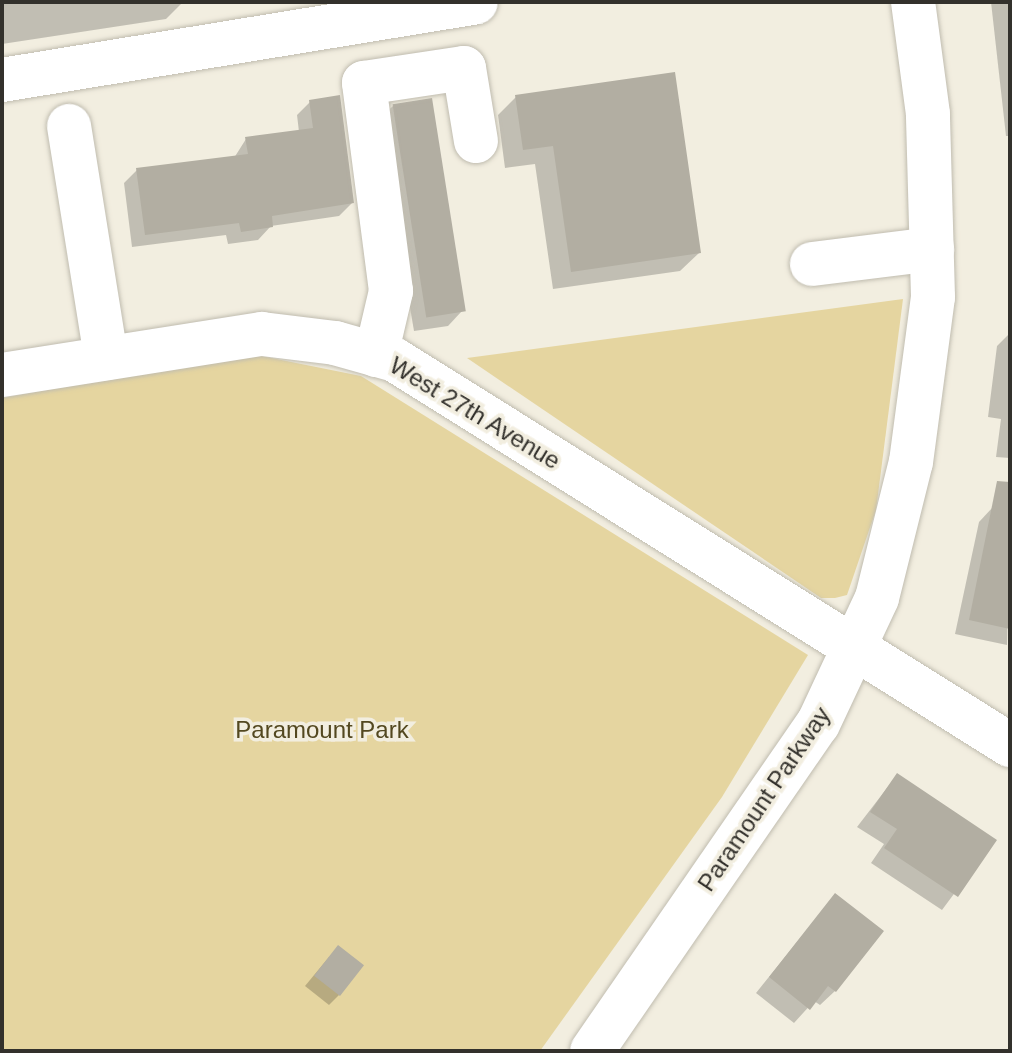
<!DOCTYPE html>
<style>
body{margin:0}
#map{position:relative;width:1012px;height:1053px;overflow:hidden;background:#f2eee0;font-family:Arial,sans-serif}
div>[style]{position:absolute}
.green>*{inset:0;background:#e5d5a0}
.shadow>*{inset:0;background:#0003}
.building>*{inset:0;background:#b2aea2;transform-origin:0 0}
.roads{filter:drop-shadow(0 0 2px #c0bcaf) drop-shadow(0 0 2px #c0bcaf)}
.minor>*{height:44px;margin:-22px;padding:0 22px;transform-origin:22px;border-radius:22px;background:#fff}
span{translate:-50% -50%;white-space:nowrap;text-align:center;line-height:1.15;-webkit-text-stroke:7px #f2eee0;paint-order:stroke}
.street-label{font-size:24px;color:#33312c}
.park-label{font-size:24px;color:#534820}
.frame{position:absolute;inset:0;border:4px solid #33312c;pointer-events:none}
</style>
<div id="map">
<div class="green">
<div style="clip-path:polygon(903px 299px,876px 510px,847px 595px,835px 598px,821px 598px,467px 358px)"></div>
<div style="clip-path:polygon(251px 354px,361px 376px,808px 655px,722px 797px,540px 1051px,2px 1051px,2px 398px)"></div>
</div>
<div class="shadow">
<div style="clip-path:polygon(2px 2px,183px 2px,166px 19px,2px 44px)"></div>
<div style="clip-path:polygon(991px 2px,1010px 2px,1010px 136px,1006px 136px)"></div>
<div style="clip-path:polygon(516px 97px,699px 253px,680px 271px,553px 289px,535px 164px,505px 168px,498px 115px)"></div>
<div style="clip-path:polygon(310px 102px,352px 203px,339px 216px,271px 226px,258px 240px,228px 244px,226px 235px,132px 247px,124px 183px,137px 170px,234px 158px,246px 139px,299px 132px,297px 115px)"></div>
<div style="clip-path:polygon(393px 106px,462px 311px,448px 326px,414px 331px,378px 120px)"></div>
<div style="clip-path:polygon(1010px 333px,1010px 458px,996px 457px,1001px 419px,988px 417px,997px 346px)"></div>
<div style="clip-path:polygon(993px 507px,1010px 511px,1007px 645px,955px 634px,979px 522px)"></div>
<div style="clip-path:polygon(897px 775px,994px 840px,942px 910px,871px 863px,884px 844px,857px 827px)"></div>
<div style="clip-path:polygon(835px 895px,835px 991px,820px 1005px,814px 1001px,794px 1023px,756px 993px)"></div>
<div style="clip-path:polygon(329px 957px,339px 995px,329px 1005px,305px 986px)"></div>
</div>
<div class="building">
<div style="clip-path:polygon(675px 72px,701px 253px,571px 272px,553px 146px,523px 150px,515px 95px)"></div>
<div style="clip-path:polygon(340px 95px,354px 203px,272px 216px,273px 227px,241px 232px,239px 223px,145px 235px,136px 168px,248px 154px,245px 137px,313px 128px,309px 100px)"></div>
<div style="left:432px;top:98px;width:216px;height:40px;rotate:81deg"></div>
<div style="clip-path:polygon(997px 481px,1010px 482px,1010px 629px,969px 620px)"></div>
<div style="clip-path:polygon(897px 773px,997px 840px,958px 897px,884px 848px,897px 829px,870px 812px)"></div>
<div style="clip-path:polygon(835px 893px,884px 931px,836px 992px,828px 986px,810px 1010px,769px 977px)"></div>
<div style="left:338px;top:945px;width:33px;height:39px;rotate:38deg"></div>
</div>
<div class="roads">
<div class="minor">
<div style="left:2px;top:80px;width:480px;rotate:-9.3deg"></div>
<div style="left:69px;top:126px;width:235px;rotate:80.9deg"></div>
<div style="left:812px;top:264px;width:121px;rotate:-7.1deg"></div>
<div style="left:376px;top:355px;width:66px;rotate:-76.8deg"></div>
<div style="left:391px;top:291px;width:210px;rotate:-97.4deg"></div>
<div style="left:364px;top:83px;width:101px;rotate:-8.5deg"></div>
<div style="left:464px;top:68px;width:74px;rotate:80.7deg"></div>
<div style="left:2px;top:375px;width:263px;rotate:-9deg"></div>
<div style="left:262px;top:334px;width:74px;rotate:7deg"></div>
<div style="left:335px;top:343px;width:62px;rotate:15.8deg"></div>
<div style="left:395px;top:360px;width:726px;rotate:32.05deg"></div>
<div style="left:592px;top:1051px;width:397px;rotate:-55.4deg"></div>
<div style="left:818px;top:724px;width:139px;rotate:-64.9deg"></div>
<div style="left:877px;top:598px;width:140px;rotate:-76deg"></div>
<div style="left:911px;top:462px;width:166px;rotate:-82.4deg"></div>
<div style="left:933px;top:297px;width:183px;rotate:-91.6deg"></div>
<div style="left:928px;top:114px;width:113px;rotate:-97.6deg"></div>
</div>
</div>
<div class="street-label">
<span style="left:475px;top:413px;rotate:31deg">West 27th Avenue</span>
<span style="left:764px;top:799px;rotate:-56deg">Paramount Parkway</span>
</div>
<div class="park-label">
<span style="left:322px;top:730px">Paramount Park</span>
</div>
<div class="frame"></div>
</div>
